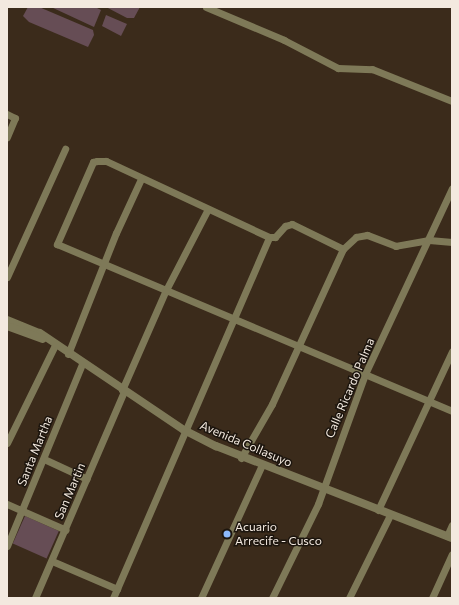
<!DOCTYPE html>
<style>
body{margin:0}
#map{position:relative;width:459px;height:605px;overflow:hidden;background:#3b2b1b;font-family:Commissioner,sans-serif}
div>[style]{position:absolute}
.green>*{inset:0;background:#664d55;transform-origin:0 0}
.minor>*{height:7px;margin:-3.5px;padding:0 3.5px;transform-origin:3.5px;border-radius:3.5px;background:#7e7958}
.tertiary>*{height:8px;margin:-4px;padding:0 4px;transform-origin:4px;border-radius:4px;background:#7e7958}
.dots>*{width:11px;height:11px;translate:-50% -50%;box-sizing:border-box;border:2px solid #1c150e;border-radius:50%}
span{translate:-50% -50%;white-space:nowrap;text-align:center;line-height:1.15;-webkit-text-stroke:3px #1c150e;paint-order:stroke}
.street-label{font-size:12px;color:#f3e9df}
.poi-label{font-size:12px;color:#f3e9df}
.left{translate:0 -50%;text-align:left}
.frame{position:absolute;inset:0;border:8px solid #f3e9df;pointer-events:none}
</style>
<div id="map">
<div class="green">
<div style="clip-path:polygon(28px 7px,39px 7px,93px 30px,94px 35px,88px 47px,29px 22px,23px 16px)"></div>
<div style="clip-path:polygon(51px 7px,95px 7px,101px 10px,94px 27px)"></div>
<div style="clip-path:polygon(106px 7px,140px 7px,134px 18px,127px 18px)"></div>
<div style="clip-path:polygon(106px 15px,127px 24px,121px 36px,102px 26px)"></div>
<div style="left:25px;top:516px;width:37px;height:30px;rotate:24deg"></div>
</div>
<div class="minor">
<div style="left:206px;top:7px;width:85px;rotate:22.9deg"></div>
<div style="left:284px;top:40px;width:61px;rotate:27.4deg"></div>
<div style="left:338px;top:68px;width:34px;rotate:2deg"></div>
<div style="left:372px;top:69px;width:86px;rotate:21.8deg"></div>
<div style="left:7px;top:114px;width:9px;rotate:27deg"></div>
<div style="left:15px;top:118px;width:21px;rotate:113deg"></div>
<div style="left:452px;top:242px;width:23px;rotate:-175deg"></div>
<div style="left:429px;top:240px;width:34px;rotate:170deg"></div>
<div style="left:396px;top:246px;width:31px;rotate:-159deg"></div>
<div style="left:367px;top:235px;width:11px;rotate:170deg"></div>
<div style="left:356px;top:237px;width:18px;rotate:137deg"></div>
<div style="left:343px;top:249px;width:57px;rotate:-153.9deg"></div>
<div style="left:292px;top:224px;width:7px;rotate:164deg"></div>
<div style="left:285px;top:226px;width:15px;rotate:132deg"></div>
<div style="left:275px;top:237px;width:6px;rotate:180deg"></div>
<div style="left:269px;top:237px;width:180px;rotate:-155deg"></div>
<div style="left:106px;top:161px;width:9px;rotate:180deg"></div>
<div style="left:97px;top:161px;width:4px;rotate:166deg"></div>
<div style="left:93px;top:162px;width:90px;rotate:113.7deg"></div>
<div style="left:57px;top:244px;width:429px;rotate:22.9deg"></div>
<div style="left:7px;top:277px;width:141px;rotate:-65.6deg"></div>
<div style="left:68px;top:354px;width:130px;rotate:-68.4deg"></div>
<div style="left:116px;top:233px;width:60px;rotate:-65.2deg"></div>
<div style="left:122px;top:390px;width:109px;rotate:-66.3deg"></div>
<div style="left:166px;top:290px;width:91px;rotate:-62.6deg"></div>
<div style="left:7px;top:443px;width:109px;rotate:-63.9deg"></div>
<div style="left:241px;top:458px;width:62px;rotate:-60.1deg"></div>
<div style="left:272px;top:404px;width:170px;rotate:-65.4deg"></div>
<div style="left:44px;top:459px;width:47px;rotate:24.9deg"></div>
<div style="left:7px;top:504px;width:64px;rotate:23.8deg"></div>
<div style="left:378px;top:510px;width:175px;rotate:-65deg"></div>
<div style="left:447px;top:536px;width:12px;rotate:-66deg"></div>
<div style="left:7px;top:546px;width:197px;rotate:-67.6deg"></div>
<div style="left:52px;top:561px;width:71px;rotate:23.3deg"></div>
<div style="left:35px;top:598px;width:225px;rotate:-66.7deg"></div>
<div style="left:113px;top:598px;width:393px;rotate:-66.6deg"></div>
<div style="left:201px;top:598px;width:146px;rotate:-65.4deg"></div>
<div style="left:272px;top:598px;width:105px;rotate:-63.9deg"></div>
<div style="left:318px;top:504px;width:138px;rotate:-70.1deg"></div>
<div style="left:365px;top:374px;width:205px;rotate:-64.9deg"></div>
<div style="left:349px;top:598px;width:93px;rotate:-63.7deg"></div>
<div style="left:432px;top:598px;width:48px;rotate:-65.6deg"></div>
</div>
<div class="tertiary">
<div style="left:7px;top:320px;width:35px;rotate:22deg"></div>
<div style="left:40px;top:333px;width:174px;rotate:34deg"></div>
<div style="left:184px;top:430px;width:36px;rotate:27deg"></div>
<div style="left:216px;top:446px;width:253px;rotate:21.3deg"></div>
<div style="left:7px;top:326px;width:38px;rotate:20deg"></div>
</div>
<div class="dots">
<div style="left:227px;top:534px;background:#8cb9fc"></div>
</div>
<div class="street-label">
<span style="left:350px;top:388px;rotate:-67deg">Calle Ricardo Palma</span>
<span style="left:246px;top:444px;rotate:23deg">Avenida Collasuyo</span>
<span style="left:35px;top:451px;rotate:-68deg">Santa Martha</span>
<span style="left:70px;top:491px;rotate:-67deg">San Martin</span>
</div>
<div class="poi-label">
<span class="left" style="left:235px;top:534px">Acuario<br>Arrecife - Cusco</span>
</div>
<div class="frame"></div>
</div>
